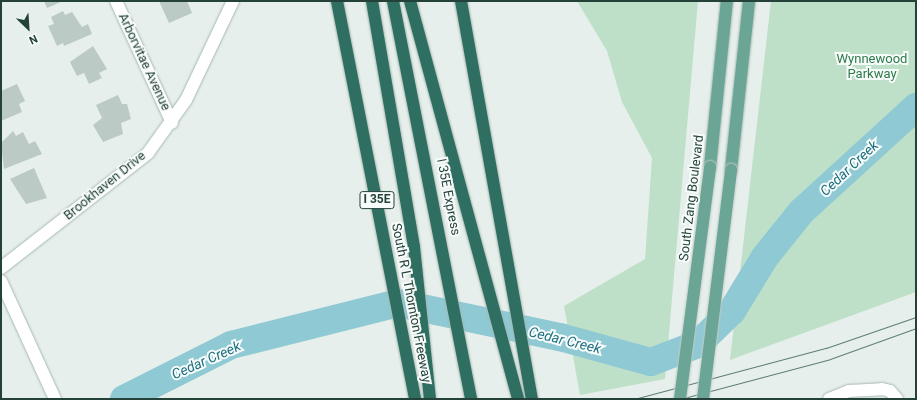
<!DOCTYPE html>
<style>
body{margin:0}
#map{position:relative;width:917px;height:400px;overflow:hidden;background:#e6efeb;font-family:Roboto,sans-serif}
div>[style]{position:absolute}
.green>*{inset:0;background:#bfe0c8}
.river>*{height:28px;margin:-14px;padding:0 14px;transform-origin:14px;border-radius:14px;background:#8ec9d4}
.building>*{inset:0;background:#bbcac4}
.roads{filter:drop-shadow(0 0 1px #a8b8b2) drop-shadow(0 0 1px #a8b8b2)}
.minor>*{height:12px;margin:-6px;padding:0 6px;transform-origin:6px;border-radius:6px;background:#fff}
.major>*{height:12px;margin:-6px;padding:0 6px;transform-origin:6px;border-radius:6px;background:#6aa596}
.highway>*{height:12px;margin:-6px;padding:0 6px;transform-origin:6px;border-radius:6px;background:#2f6f62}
.tram>*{height:1px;margin:-0.5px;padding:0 0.5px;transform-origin:0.5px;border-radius:0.5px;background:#5f7d75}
.bridges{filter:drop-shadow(0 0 1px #c2cac8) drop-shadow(0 0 1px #c2cac8)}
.major-bridge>*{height:12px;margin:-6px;padding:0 6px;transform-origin:6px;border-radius:6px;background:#6aa596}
span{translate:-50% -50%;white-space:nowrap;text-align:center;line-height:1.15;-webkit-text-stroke:4px #f7fbf9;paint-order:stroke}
.shield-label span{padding:1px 3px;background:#f7fbf9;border:1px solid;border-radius:3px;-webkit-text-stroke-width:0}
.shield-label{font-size:12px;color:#24423a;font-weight:700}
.park-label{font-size:13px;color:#2d7a4b}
.street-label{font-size:13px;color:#24423a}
.water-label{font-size:14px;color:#1c6f80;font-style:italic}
.frame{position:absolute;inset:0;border:2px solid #24423a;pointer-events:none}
.north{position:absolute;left:8px;top:8px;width:40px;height:40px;-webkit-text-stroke:3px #f7fbf9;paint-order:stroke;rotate:155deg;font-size:11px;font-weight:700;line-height:16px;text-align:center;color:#24423a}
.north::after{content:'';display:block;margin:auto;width:14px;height:18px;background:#24423a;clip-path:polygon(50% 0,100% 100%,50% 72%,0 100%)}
</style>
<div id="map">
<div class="green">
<div style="clip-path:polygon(577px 1px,698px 1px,665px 379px,580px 395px,564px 306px,645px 259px,652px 158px,622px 102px,607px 51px)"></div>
<div style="clip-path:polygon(771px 1px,916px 1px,916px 292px,730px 360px)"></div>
</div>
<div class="river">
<div style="left:124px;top:399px;width:120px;rotate:-26.8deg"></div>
<div style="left:231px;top:345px;width:172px;rotate:-14.1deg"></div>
<div style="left:398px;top:303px;width:166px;rotate:11.9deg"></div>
<div style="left:560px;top:337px;width:94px;rotate:15.4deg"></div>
<div style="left:651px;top:362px;width:50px;rotate:-21deg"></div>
<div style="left:698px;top:344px;width:47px;rotate:-44.1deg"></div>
<div style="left:732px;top:311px;width:63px;rotate:-58.6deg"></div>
<div style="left:765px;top:257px;width:58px;rotate:-51.3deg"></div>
<div style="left:801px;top:212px;width:156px;rotate:-42.4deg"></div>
</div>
<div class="building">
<div style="clip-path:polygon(44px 1px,63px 1px,47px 8px)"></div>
<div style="clip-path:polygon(159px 1px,187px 1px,192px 13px,169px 23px)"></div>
<div style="clip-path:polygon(63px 11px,65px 15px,72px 12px,82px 27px,88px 24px,92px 34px,64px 46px,63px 43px,57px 46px,48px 26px,54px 24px,51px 17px)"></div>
<div style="clip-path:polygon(93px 46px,107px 69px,99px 73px,102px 78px,89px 84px,84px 73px,77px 76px,70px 62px)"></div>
<div style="clip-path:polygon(17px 84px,25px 101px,19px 104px,22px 112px,1px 121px,1px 91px)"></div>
<div style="clip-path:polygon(118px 95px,122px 104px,127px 104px,131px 119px,121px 123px,123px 134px,103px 142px,93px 125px,102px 118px,96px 105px)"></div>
<div style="clip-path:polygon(13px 131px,16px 136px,23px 132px,29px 144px,35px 141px,42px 154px,4px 169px,1px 143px)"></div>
<div style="clip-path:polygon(34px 168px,47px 198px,26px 204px,10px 179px)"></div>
</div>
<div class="roads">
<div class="minor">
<div style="left:116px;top:1px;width:134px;rotate:65.3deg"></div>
<div style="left:1px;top:268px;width:187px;rotate:-38deg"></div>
<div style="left:148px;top:153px;width:65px;rotate:-54.4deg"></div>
<div style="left:186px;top:100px;width:110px;rotate:-64.6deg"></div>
<div style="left:1px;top:281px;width:130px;rotate:65.4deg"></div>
<div style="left:829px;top:399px;width:22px;rotate:-22deg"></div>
<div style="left:849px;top:391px;width:33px;rotate:-3deg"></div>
<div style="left:882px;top:389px;width:8px;rotate:14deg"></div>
<div style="left:890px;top:391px;width:11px;rotate:49deg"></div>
</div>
<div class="major">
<div style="left:710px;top:167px;width:167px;rotate:-84.2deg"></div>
<div style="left:731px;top:170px;width:170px;rotate:-83.9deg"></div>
</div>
<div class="highway">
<div style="left:337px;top:1px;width:406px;rotate:78.9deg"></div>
<div style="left:372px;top:1px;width:250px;rotate:80.3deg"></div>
<div style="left:414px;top:247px;width:153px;rotate:84deg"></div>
<div style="left:393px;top:1px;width:406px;rotate:78.9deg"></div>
<div style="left:410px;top:1px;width:412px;rotate:74.8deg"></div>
<div style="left:461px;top:1px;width:404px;rotate:79.9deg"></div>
</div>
</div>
<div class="tram">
<div style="left:634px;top:399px;width:199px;rotate:-14.9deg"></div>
<div style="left:826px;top:348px;width:95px;rotate:-19deg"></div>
<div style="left:680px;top:399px;width:155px;rotate:-14.9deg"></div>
<div style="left:830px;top:359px;width:91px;rotate:-19.8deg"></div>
</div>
<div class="bridges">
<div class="major-bridge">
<div style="left:680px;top:399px;width:234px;rotate:-82.6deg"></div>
<div style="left:703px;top:399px;width:231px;rotate:-83deg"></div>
</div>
</div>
<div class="shield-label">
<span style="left:377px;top:200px">I 35E</span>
</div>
<div class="park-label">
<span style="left:872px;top:67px">Wynnewood<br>Parkway</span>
</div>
<div class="street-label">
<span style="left:144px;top:62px;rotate:65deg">Arborvitae Avenue</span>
<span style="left:105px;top:186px;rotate:-39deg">Brookhaven Drive</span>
<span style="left:448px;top:197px;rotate:79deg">I 35E Express</span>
<span style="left:692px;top:198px;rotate:-83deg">South Zang Boulevard</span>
<span style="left:411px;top:303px;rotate:79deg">South R L Thornton Freeway</span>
</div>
<div class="water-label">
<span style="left:849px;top:168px;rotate:-43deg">Cedar Creek</span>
<span style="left:565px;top:340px;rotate:14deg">Cedar Creek</span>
<span style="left:206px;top:360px;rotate:-24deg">Cedar Creek</span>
</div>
<div class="frame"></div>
<div class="north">N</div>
</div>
